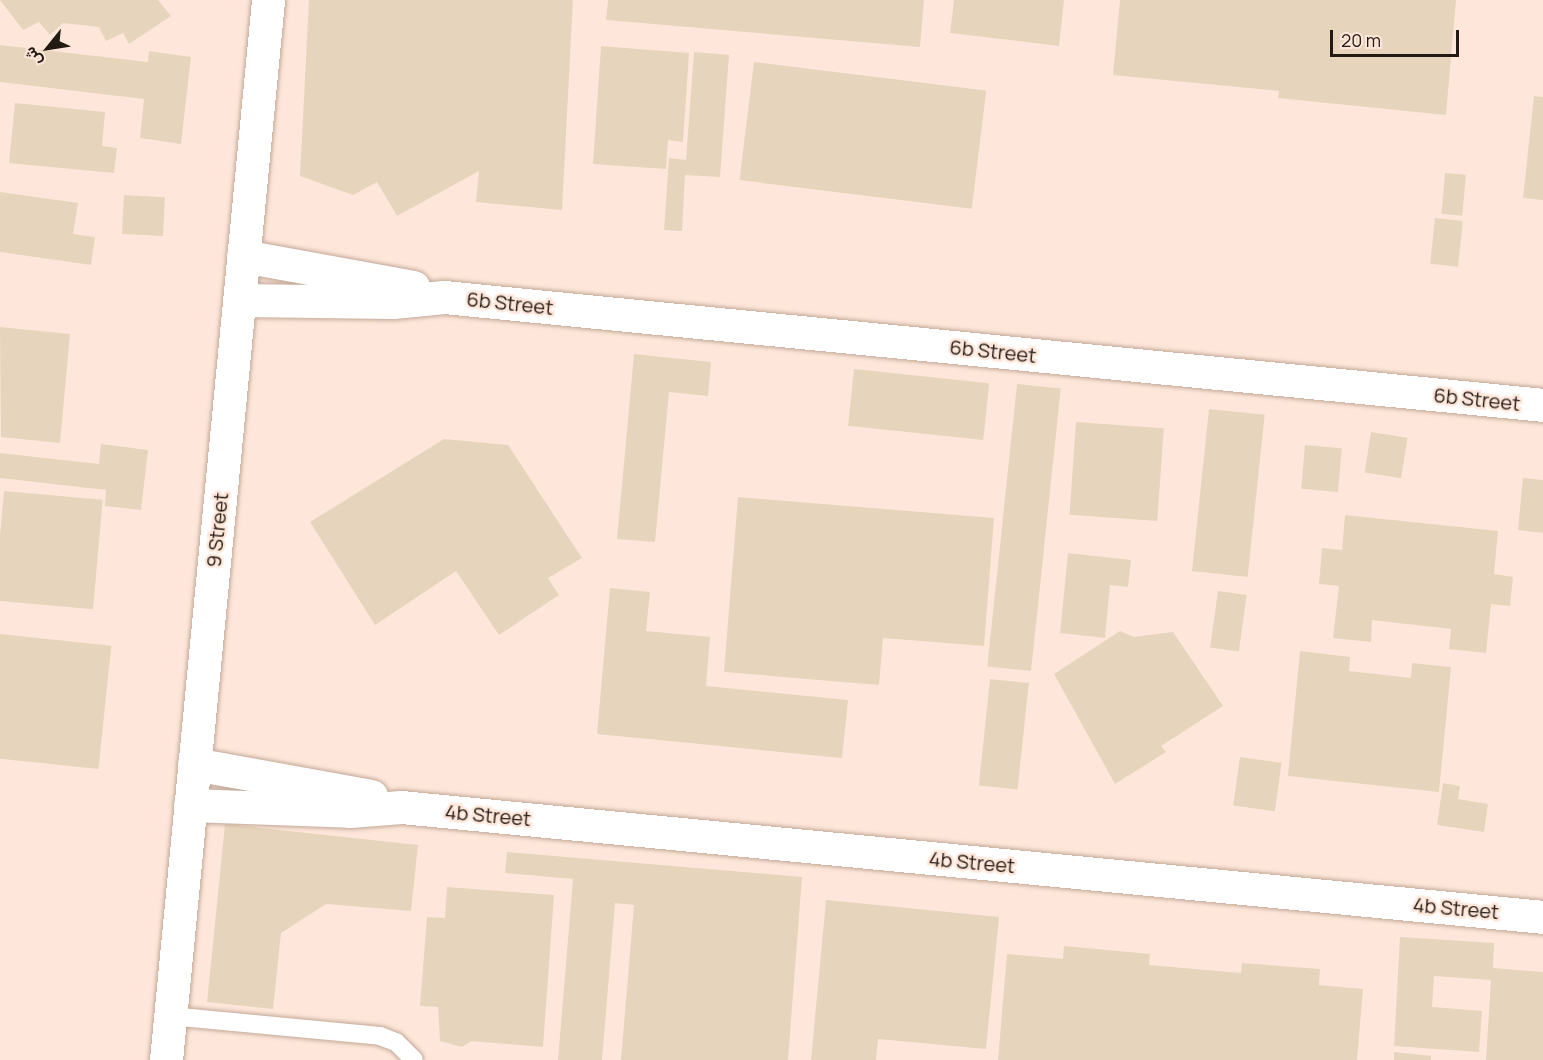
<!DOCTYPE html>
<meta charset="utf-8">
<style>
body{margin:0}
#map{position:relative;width:1543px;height:1060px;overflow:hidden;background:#fee7da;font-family:Manrope,Vazirmatn,sans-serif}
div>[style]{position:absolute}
.building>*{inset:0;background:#e6d5bc;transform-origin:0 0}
.roads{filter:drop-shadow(0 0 2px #c2a898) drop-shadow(0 0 2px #c2a898)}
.service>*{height:18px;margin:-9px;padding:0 9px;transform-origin:9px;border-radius:9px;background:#fff}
.minor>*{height:33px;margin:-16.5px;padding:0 16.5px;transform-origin:16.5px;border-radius:16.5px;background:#fff}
span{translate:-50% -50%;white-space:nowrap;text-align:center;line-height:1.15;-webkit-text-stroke:5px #fee7da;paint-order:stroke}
.street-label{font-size:20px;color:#231a14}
.north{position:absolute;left:18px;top:18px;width:60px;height:60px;-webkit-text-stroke:4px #fee7da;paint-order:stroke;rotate:240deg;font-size:16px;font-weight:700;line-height:24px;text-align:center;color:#231a14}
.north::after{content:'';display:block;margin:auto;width:21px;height:27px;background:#231a14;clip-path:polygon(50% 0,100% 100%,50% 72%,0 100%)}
.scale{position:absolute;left:1330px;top:30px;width:129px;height:27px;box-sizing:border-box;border:3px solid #231a14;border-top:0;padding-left:8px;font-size:18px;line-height:21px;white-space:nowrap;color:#231a14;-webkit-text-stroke:4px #fee7da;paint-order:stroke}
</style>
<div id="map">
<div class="building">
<div style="clip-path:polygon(0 0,158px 0,171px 16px,129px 44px,123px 33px,106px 41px,99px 27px,63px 23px,50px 35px,39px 22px,23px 30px)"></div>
<div style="clip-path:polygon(309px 0,573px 0,562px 210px,476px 202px,479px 171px,397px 216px,377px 182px,353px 195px,300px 176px)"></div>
<div style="clip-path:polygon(608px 0,924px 0,920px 47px,606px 20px)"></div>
<div style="clip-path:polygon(954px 0,1064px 0,1059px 46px,950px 33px)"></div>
<div style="clip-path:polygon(1120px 0,1456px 0,1446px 115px,1278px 98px,1279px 91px,1113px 75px)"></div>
<div style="clip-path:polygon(0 45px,148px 62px,149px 51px,191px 57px,181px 144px,140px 138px,144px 99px,0 82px)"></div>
<div style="clip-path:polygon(601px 46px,689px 53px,683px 142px,668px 140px,666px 169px,593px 164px)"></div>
<div style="clip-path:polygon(694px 52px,729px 55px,720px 177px,685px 175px,682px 231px,664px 230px,669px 158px,686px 160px)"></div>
<div style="left:754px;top:62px;width:234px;height:119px;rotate:7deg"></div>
<div style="clip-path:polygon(1534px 96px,1543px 97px,1543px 200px,1523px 198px)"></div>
<div style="clip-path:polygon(15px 103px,105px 112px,102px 146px,117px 148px,114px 173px,9px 163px)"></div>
<div style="left:1445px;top:173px;width:21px;height:41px;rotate:5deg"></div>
<div style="clip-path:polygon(0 192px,78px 203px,73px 234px,95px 237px,91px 265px,0 252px)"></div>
<div style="left:124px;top:195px;width:41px;height:39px;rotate:3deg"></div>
<div style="left:1435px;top:218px;width:28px;height:46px;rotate:6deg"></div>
<div style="clip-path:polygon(0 327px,70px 334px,60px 443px,1px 437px)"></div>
<div style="clip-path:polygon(634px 354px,711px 362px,708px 396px,669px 392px,655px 542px,617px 539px)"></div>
<div style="left:854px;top:369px;width:136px;height:57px;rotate:6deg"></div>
<div style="left:1017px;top:384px;width:44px;height:284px;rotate:6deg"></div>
<div style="left:1209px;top:409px;width:56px;height:163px;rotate:6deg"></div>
<div style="left:1076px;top:422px;width:88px;height:93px;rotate:4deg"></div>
<div style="left:1371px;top:432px;width:37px;height:41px;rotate:9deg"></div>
<div style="clip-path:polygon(444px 439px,508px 445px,582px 558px,548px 578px,559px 595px,499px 635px,456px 571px,375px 625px,310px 522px)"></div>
<div style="clip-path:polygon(101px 444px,148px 450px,141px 510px,105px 506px,106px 490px,0 478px,0 453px,99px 464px)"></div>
<div style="left:1305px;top:445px;width:37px;height:44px;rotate:5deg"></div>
<div style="clip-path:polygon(1523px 478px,1543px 480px,1543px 533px,1518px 530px)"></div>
<div style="left:4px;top:491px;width:99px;height:110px;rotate:5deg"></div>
<div style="clip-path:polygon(738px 497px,994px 518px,984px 646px,883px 638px,879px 685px,724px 672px)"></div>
<div style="clip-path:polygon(1345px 515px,1498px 531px,1494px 574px,1513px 577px,1510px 606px,1491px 604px,1486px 653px,1449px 649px,1451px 629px,1372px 620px,1371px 642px,1333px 638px,1339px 586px,1319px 584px,1322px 548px,1342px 550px)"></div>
<div style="clip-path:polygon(1068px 553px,1131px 560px,1128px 587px,1110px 585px,1105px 638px,1060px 633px)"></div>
<div style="clip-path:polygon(610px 588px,650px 592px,646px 631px,710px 637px,706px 686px,848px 700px,842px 758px,597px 734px)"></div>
<div style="left:1218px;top:591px;width:29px;height:57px;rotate:8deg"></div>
<div style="clip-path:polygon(1120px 631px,1134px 637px,1173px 632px,1223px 706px,1161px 746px,1166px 752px,1115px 784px,1054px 674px)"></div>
<div style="left:0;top:634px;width:112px;height:124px;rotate:6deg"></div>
<div style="clip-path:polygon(1300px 651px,1350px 657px,1349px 671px,1411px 678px,1412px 663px,1451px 667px,1439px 792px,1288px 776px)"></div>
<div style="left:990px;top:679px;width:39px;height:107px;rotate:6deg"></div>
<div style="left:1240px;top:757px;width:42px;height:49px;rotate:8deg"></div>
<div style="clip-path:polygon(1443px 783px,1460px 786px,1458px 799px,1488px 804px,1484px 832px,1437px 825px)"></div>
<div style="clip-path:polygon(225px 824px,418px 845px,411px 911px,326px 904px,281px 933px,273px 1009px,207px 1002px)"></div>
<div style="clip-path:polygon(507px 852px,802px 877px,788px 1060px,621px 1060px,634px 905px,615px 903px,602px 1060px,558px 1060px,573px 879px,505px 873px)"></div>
<div style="clip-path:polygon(447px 887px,554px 895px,543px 1047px,471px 1041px,462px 1047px,440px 1041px,438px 1007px,420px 1006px,427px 917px,445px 918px)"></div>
<div style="clip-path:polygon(826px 900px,999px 917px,986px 1049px,878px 1039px,876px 1060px,811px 1060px)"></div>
<div style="clip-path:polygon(1400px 937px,1494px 943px,1493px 968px,1543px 972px,1543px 1060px,1486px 1060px,1491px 980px,1434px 976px,1432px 1007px,1482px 1011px,1479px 1052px,1394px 1046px)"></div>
<div style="clip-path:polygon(1064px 946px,1150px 954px,1149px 965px,1241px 973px,1242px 963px,1320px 969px,1319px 985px,1363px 989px,1357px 1060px,998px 1060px,1007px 954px,1063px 959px)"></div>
<div style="clip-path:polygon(1394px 1052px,1431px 1056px,1431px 1060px,1394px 1060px)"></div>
</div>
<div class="roads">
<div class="service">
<div style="left:170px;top:1016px;width:211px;rotate:5.4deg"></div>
<div style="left:380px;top:1036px;width:17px;rotate:21deg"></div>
<div style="left:396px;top:1042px;width:25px;rotate:45deg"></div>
</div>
<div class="minor">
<div style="left:243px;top:256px;width:173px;rotate:10.3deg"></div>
<div style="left:239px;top:300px;width:154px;rotate:0.7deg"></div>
<div style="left:393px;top:302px;width:51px;rotate:-5.6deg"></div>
<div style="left:444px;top:297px;width:1104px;rotate:5.61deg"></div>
<div style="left:194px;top:764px;width:180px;rotate:10.2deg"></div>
<div style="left:190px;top:805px;width:160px;rotate:2.1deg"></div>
<div style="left:350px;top:811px;width:51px;rotate:-4.5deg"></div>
<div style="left:401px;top:807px;width:1147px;rotate:5.5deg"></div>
<div style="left:166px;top:1060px;width:1065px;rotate:-84.5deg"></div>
</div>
</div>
<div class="street-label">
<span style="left:510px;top:303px;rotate:6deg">6b Street</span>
<span style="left:993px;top:351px;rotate:6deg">6b Street</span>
<span style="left:1477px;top:399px;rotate:6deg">6b Street</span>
<span style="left:217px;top:530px;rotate:-84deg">9 Street</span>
<span style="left:488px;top:815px;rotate:5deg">4b Street</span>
<span style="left:972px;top:862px;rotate:5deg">4b Street</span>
<span style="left:1456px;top:908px;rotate:5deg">4b Street</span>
</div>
<div class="north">ش</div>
<div class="scale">20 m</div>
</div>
